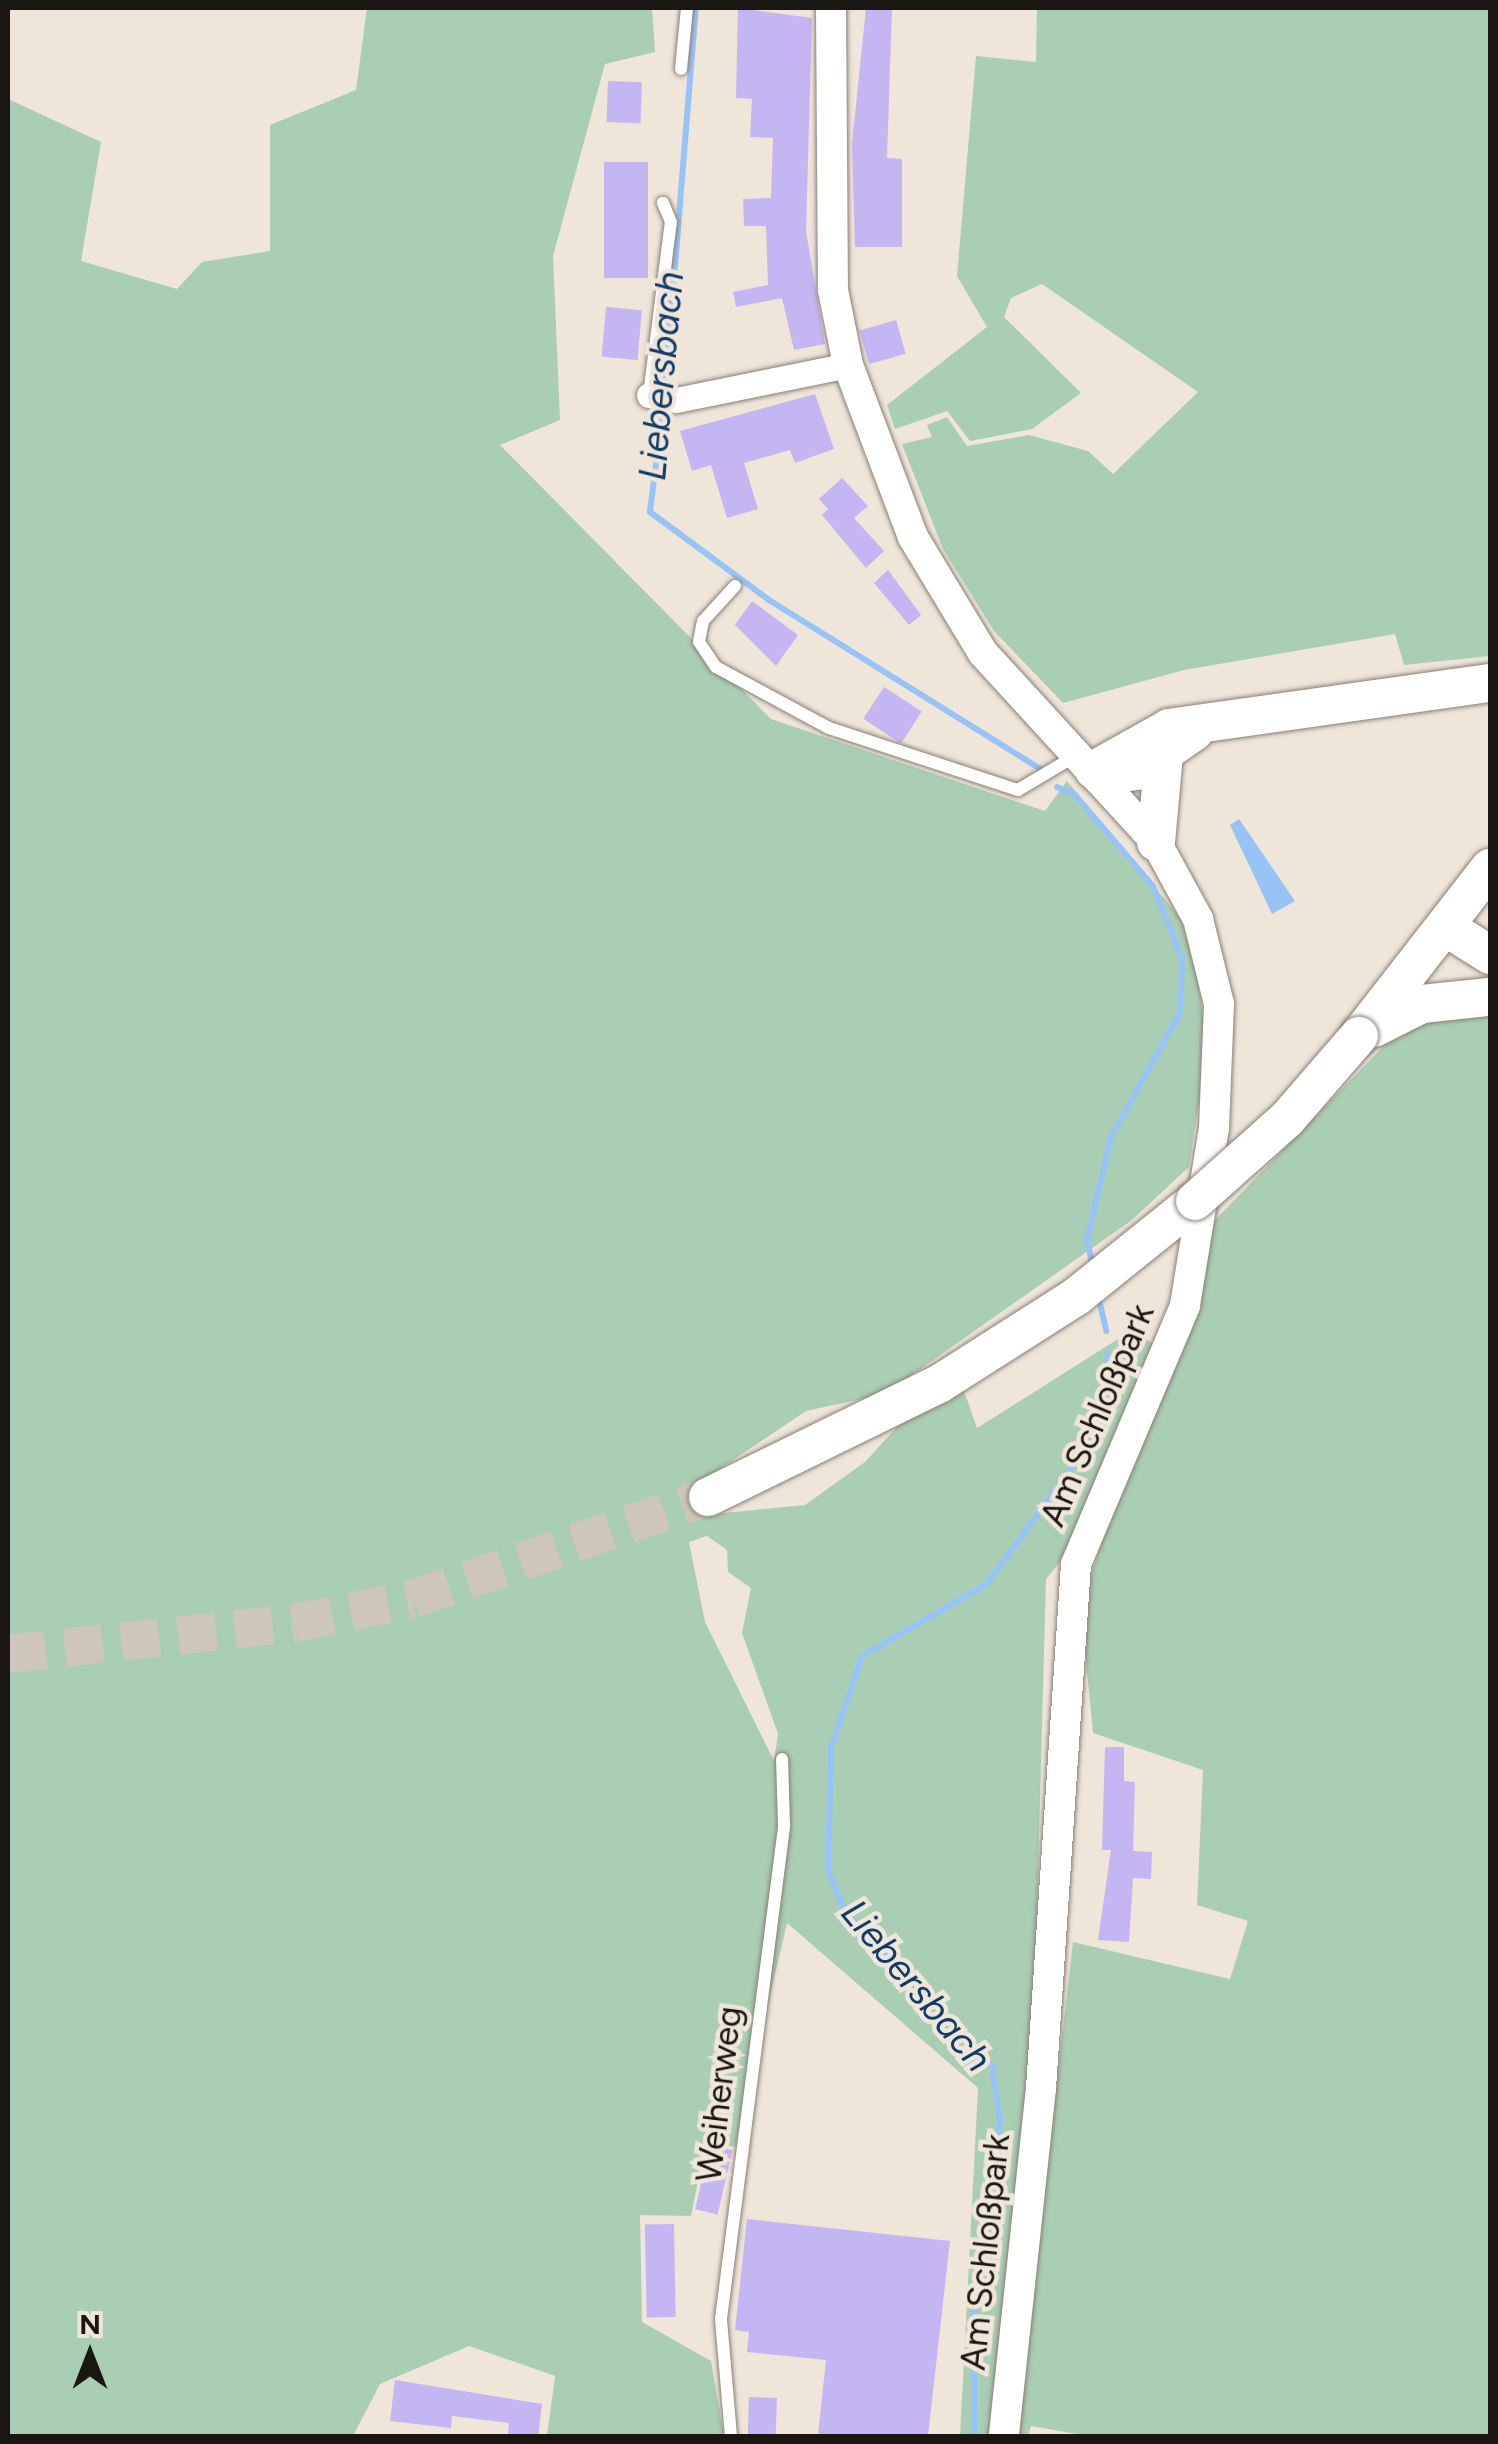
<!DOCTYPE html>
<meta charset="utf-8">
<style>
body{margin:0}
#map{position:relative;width:1498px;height:2444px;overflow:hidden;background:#efe5d9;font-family:Figtree,sans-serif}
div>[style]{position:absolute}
.green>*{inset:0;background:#aaceb3}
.water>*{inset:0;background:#98c3f7}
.stream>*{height:6px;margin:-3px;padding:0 3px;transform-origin:3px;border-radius:3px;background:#98c3f7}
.building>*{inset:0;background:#c4b5f3;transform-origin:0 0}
.primary-tunnel>*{height:38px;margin-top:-19px;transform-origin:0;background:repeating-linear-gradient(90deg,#cfc6bb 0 38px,transparent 0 57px)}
.roads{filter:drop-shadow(0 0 2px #887f74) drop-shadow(0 0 2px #887f74)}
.service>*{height:12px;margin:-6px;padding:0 6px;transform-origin:6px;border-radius:6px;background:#fff}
.minor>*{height:25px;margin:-12.5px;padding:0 12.5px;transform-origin:12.5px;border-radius:12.5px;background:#fff}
.tertiary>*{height:30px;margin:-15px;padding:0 15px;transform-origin:15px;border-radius:15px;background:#fff}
.primary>*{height:38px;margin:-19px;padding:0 19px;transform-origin:19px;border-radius:19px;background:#fff}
.bridges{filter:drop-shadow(0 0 2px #887f74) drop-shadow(0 0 2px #887f74)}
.primary-bridge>*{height:38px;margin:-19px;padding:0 19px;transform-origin:19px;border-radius:19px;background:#fff}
span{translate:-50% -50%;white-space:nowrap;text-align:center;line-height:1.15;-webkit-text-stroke:9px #efe5d9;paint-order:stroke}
.street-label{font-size:35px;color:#1a1713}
.water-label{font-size:38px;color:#103b6a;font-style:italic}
.frame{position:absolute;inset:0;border:10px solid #1a1713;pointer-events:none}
.north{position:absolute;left:40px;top:2304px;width:100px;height:100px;-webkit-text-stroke:8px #efe5d9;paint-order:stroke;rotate:0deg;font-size:28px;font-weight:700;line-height:40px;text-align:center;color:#1a1713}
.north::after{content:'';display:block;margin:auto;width:35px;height:45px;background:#1a1713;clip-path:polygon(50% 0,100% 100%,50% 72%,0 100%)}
</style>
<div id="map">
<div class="green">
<div style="clip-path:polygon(evenodd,367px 8px,652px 8px,655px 52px,605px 64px,553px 256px,560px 420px,500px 445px,771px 719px,1045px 811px,1067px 781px,1181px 919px,1198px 978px,1207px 1047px,1189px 1167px,1132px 1220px,885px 1394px,806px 1411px,703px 1480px,715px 1514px,805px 1505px,865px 1462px,904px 1419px,963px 1388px,977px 1428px,1134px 1329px,1154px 1345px,1069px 1551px,1046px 1579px,1033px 2057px,994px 2436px,960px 2436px,978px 2088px,787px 1923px,735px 2147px,706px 2142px,691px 2216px,640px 2215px,642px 2322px,711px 2361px,724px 2436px,547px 2436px,555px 2376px,469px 2346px,380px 2384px,353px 2436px,8px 2436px,8px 99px,101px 142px,81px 261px,177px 289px,202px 262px,270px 251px,270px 125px,356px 90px,367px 8px,707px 1536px,727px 1550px,728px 1572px,751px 1588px,742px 1633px,778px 1734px,774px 1761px,705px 1622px,689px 1542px,707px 1536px)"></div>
<div style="clip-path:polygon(1037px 8px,1490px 8px,1490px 656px,1404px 665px,1395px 634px,1184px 670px,1063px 703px,994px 631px,943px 549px,902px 444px,932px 437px,927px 425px,947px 417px,967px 446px,1029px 435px,1088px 451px,1113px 474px,1198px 392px,1042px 284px,1011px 298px,1004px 317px,1081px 393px,1032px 429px,970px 441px,947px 411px,895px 429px,887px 405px,987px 327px,957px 276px,976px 56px,1036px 62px)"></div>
<div style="clip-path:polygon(1464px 1011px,1490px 1015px,1490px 2436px,1088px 2436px,1031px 2426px,1028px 2436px,1016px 2436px,1073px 1942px,1230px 1979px,1248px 1921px,1197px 1905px,1203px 1770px,1093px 1733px,1081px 1610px,1189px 1247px,1404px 1025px)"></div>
</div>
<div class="water">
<div style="clip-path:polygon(1239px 819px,1295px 901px,1272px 914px,1230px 825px)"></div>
</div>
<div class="stream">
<div style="left:665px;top:390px;width:383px;rotate:-85.4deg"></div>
<div style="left:664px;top:402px;width:111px;rotate:97.3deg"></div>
<div style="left:650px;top:512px;width:148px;rotate:36.5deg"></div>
<div style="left:769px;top:600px;width:325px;rotate:31.9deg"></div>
<div style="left:1057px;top:787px;width:20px;rotate:24deg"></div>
<div style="left:1075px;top:795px;width:120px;rotate:49.4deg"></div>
<div style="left:1153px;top:886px;width:79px;rotate:68.3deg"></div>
<div style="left:1182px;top:959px;width:54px;rotate:92.1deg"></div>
<div style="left:1180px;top:1013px;width:142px;rotate:119.1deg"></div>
<div style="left:1111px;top:1137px;width:105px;rotate:103.2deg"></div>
<div style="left:1087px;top:1239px;width:30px;rotate:78deg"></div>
<div style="left:1098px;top:1295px;width:37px;rotate:77deg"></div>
<div style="left:974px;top:2436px;width:137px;rotate:-90deg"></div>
<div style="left:974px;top:2299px;width:181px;rotate:-81.7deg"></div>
<div style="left:1000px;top:2120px;width:55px;rotate:-98.4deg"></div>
<div style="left:992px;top:2066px;width:214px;rotate:-133.5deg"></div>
<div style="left:845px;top:1911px;width:44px;rotate:-112.5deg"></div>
<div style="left:828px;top:1870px;width:122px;rotate:-88.6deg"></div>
<div style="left:831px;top:1748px;width:97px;rotate:-71.4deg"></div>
<div style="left:862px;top:1656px;width:144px;rotate:-29.9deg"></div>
<div style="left:987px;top:1584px;width:215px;rotate:-54.1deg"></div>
<div style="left:1113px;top:1410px;width:56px;rotate:-96.1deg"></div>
</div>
<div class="building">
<div style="clip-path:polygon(738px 8px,812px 18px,806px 231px,825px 344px,794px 350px,782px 298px,736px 307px,733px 292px,768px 285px,766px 226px,744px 226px,743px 199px,771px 198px,773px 138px,750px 137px,752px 99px,736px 98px)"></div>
<div style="clip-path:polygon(866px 8px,892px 8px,887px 158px,902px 159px,902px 247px,855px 247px,852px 143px)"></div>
<div style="left:608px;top:81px;width:34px;height:41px;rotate:2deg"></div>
<div style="left:604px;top:162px;width:44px;height:116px"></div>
<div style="left:606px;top:307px;width:36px;height:50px;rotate:5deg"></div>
<div style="left:896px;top:320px;width:35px;height:38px;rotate:74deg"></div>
<div style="clip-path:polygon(815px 394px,834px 449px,795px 463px,790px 450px,744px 463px,758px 509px,727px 518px,711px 465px,692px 471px,680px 431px)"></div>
<div style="clip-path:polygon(842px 478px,868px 506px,854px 518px,884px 551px,866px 568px,822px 515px,828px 509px,819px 499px)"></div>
<div style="clip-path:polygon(888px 570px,921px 615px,909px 625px,874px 583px)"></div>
<div style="clip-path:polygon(752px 601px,798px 635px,776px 666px,735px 625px)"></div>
<div style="left:884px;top:687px;width:45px;height:38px;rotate:33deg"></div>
<div style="clip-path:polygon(1105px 1747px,1124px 1747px,1124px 1781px,1135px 1782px,1133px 1851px,1152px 1852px,1151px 1879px,1133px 1878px,1129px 1942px,1098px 1940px,1111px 1850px,1102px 1850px)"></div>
<div style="left:710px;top:2145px;width:23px;height:66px;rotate:13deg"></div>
<div style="clip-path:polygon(747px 2219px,950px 2241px,928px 2436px,818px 2435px,826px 2360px,747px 2352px,749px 2332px,735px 2330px)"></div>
<div style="left:674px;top:2224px;width:93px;height:29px;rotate:89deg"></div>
<div style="clip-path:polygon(395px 2380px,542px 2404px,538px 2436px,508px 2435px,509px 2423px,452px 2416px,451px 2428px,390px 2421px)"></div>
<div style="left:749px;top:2397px;width:28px;height:39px;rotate:2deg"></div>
</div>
<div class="primary-tunnel">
<div style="left:8px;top:1654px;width:289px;rotate:-6.2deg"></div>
<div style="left:295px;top:1623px;width:120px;rotate:-11.5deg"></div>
<div style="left:413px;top:1599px;width:312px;rotate:-19.1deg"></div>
</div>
<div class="roads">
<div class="service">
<div style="left:681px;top:69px;width:61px;rotate:-84.4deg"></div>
<div style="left:649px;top:395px;width:174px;rotate:-82.8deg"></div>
<div style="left:671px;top:222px;width:21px;rotate:-113deg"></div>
<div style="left:735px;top:586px;width:47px;rotate:132.4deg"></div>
<div style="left:703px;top:621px;width:21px;rotate:101deg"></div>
<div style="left:699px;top:642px;width:30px;rotate:56deg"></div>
<div style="left:716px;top:667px;width:128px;rotate:28.4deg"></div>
<div style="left:829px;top:728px;width:199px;rotate:18.2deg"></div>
<div style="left:1018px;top:790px;width:69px;rotate:-30.7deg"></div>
<div style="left:731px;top:2436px;width:117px;rotate:-94.9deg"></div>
<div style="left:721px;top:2319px;width:498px;rotate:-82.7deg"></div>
<div style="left:784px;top:1825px;width:66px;rotate:-91.7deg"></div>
</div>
<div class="minor">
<div style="left:649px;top:395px;width:27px;rotate:10deg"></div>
<div style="left:676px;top:400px;width:176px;rotate:-11.5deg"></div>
</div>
<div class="tertiary">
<div style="left:831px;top:8px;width:282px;rotate:89.6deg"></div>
<div style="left:833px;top:290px;width:76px;rotate:78.7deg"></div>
<div style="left:848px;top:365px;width:184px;rotate:69.3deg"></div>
<div style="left:913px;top:537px;width:135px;rotate:58.9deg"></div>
<div style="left:983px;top:653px;width:256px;rotate:47.5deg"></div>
<div style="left:1156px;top:842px;width:88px;rotate:61.4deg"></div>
<div style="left:1198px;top:919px;width:88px;rotate:76.1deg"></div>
<div style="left:1219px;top:1004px;width:124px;rotate:92.3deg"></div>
<div style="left:1214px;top:1128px;width:180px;rotate:99.3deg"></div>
<div style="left:1185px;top:1306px;width:280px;rotate:112.9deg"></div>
<div style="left:1076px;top:1564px;width:525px;rotate:93.82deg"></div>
<div style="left:1041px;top:2088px;width:350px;rotate:96.1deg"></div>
</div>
<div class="primary">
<div style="left:1094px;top:770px;width:86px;rotate:-29.2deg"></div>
<div style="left:1169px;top:728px;width:324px;rotate:-8deg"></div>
<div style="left:1101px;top:776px;width:36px;rotate:-8deg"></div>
<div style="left:1137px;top:771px;width:70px;rotate:-34.6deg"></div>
<div style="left:1156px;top:842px;width:88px;rotate:-84.8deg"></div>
<div style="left:1447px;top:928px;width:51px;rotate:32.1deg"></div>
<div style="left:1374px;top:1028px;width:54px;rotate:-26.6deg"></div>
<div style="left:1422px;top:1004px;width:65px;rotate:-6.1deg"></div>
<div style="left:1359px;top:1036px;width:213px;rotate:-52.1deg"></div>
<div style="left:708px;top:1497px;width:257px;rotate:-26.1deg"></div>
<div style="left:939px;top:1384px;width:164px;rotate:-32.5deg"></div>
<div style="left:1077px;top:1296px;width:151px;rotate:-38.8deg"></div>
</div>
</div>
<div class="bridges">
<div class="primary-bridge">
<div style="left:1195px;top:1201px;width:123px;rotate:-41.7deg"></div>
<div style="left:1287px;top:1119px;width:110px;rotate:-49.1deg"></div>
</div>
</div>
<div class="street-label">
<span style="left:1097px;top:1415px;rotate:-67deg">Am Schloßpark</span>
<span style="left:719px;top:2094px;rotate:-83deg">Weiherweg</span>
<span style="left:985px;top:2252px;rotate:-84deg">Am Schloßpark</span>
</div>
<div class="water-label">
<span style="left:662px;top:376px;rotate:-85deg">Liebersbach</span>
<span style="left:916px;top:1986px;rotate:50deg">Liebersbach</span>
</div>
<div class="frame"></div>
<div class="north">N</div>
</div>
